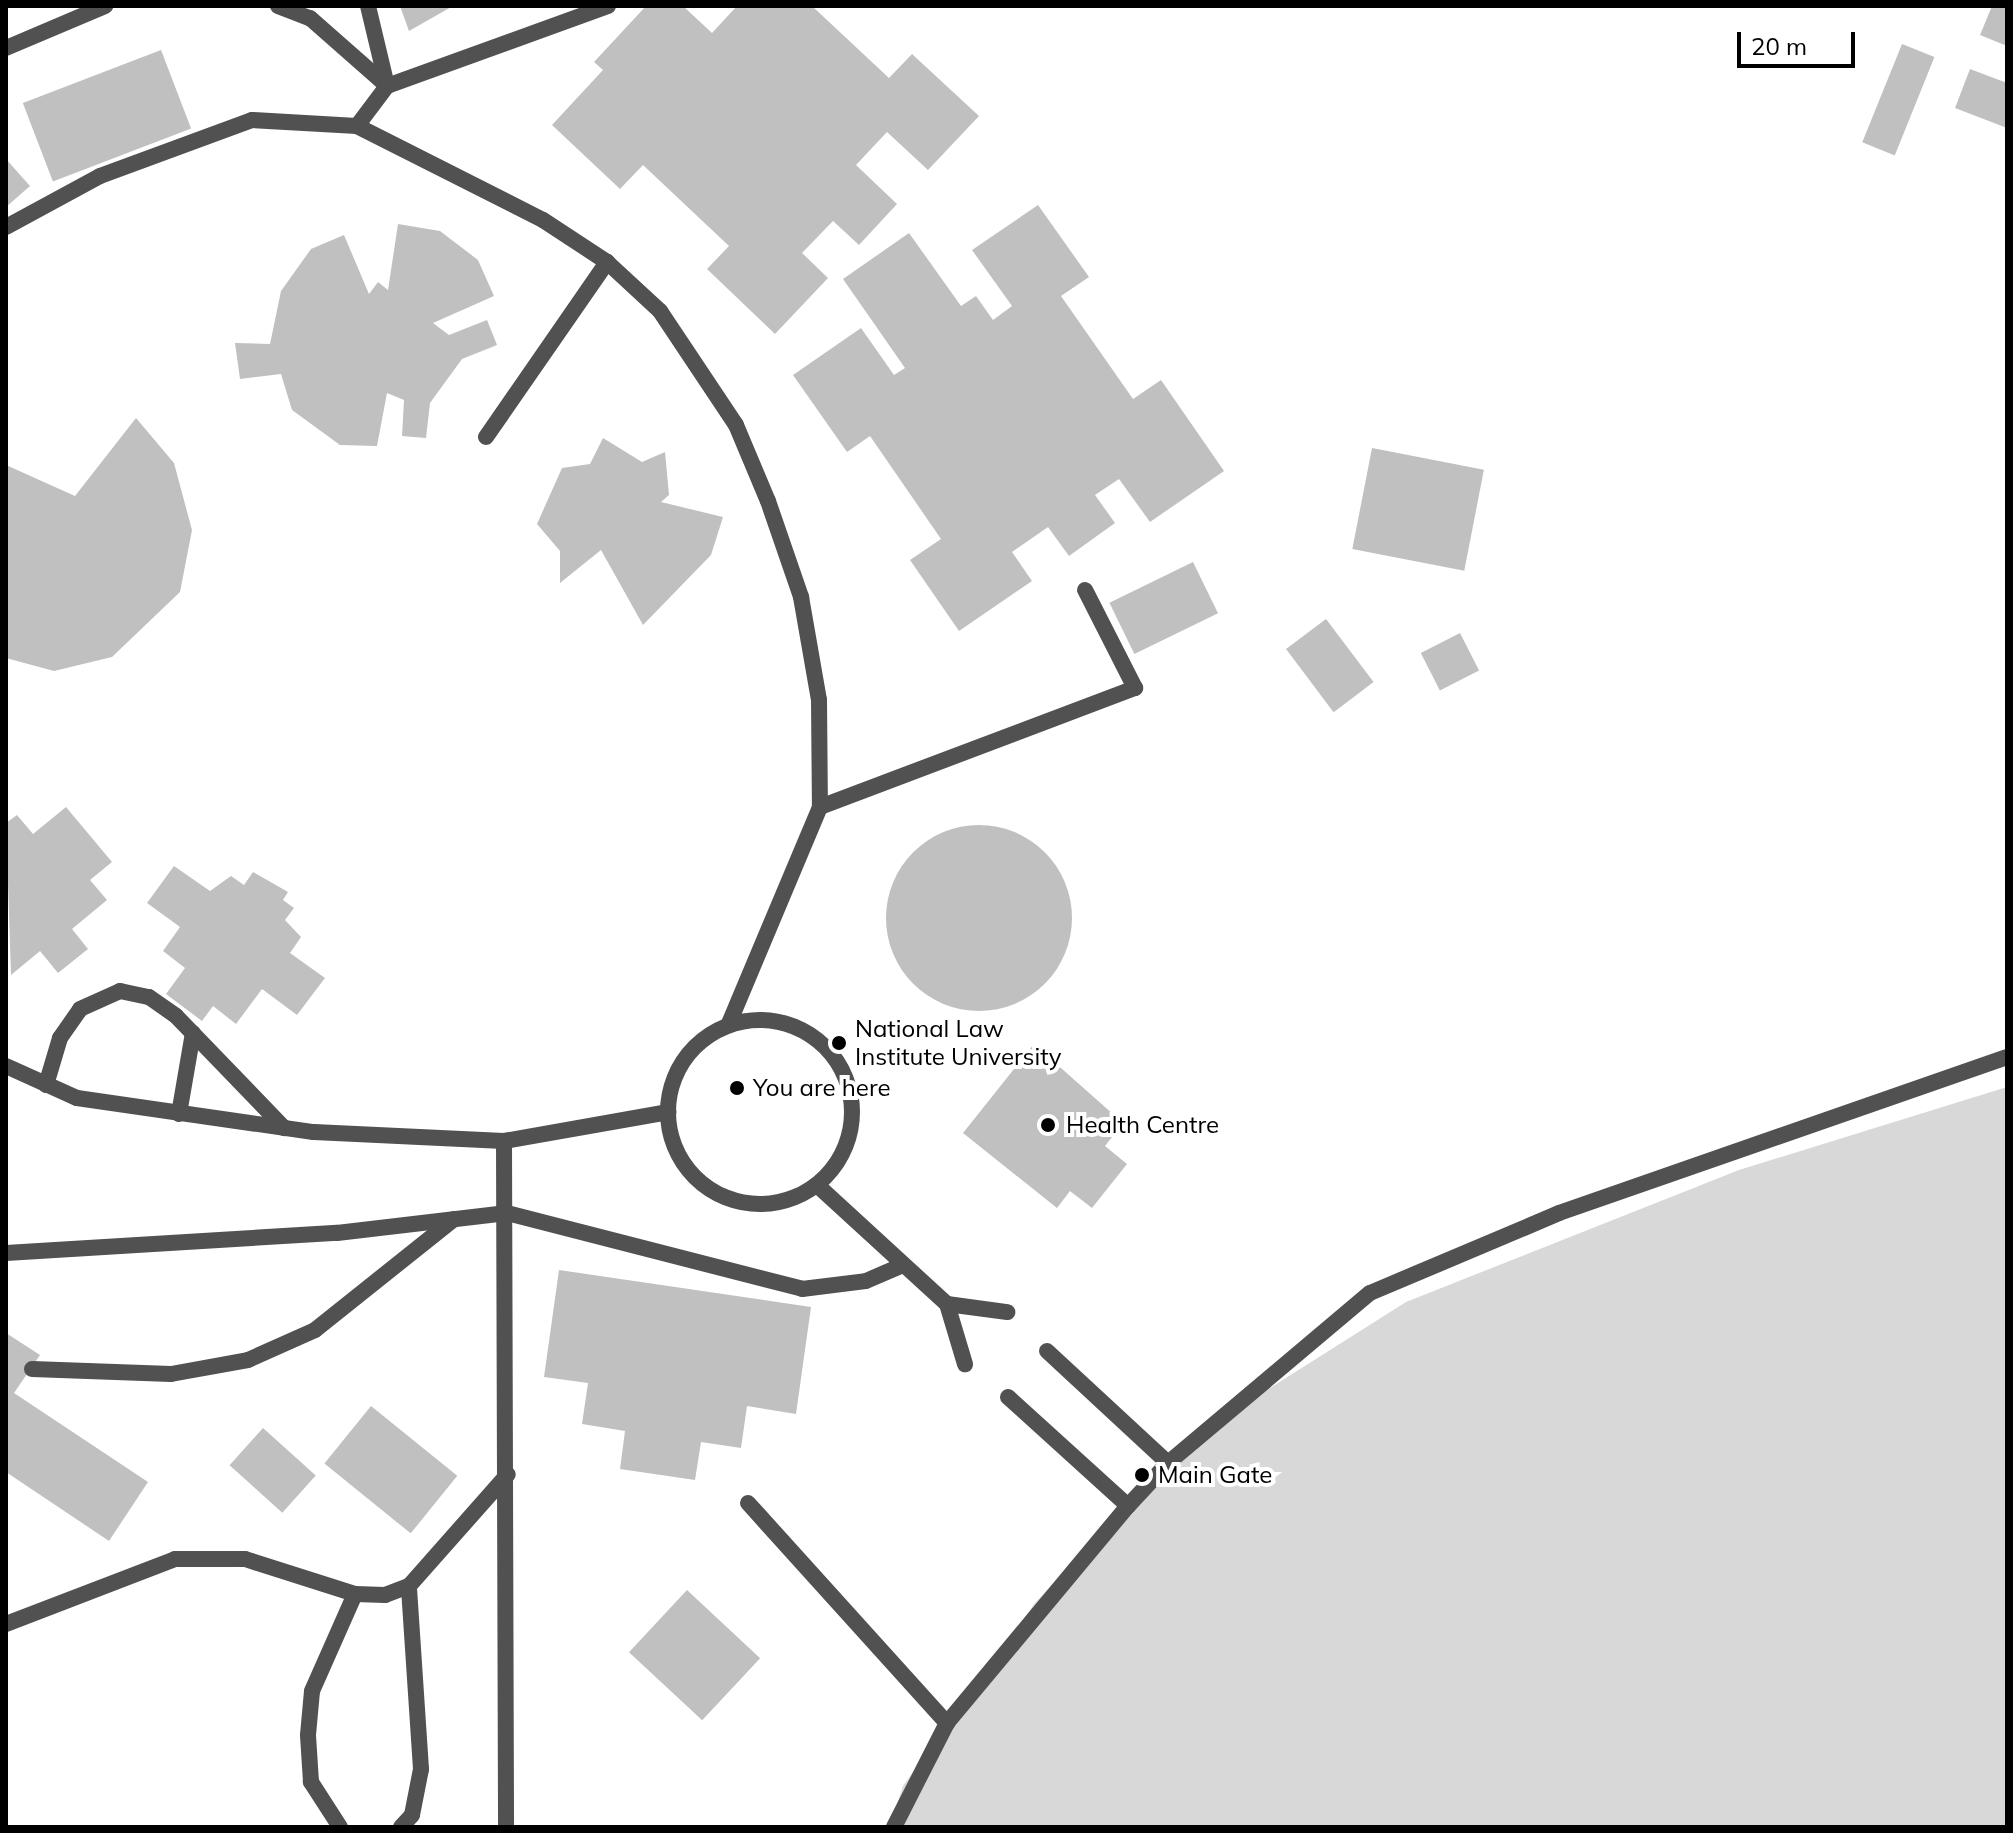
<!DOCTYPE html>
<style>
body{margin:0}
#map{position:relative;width:2013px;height:1833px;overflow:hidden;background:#fff;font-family:Mulish,sans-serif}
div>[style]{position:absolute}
.green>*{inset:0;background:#d8d8d8}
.building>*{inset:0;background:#c0c0c0;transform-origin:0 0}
.round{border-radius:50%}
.service>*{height:16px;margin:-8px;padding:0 8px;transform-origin:8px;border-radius:8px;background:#515151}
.service>.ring{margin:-8px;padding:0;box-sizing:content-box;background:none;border:16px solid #515151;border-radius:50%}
.minor>*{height:16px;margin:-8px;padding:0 8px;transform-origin:8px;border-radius:8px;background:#515151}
.dots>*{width:22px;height:22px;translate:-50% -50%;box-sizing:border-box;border:4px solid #fff;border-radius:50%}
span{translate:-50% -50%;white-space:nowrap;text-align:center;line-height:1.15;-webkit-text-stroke:8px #fff;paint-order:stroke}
.poi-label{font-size:24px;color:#000}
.left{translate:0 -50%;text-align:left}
.frame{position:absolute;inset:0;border:8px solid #000;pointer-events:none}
.scale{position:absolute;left:1737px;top:32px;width:118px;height:36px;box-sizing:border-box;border:4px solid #000;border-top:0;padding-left:10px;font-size:24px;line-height:28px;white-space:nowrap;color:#000;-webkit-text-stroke:6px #fff;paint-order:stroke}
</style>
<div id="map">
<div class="green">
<div style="clip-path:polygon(2007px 1087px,2007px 1827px,890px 1827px,903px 1786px,1035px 1603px,1188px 1440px,1406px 1302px,1739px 1170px)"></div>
</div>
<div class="building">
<div style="clip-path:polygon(400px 6px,453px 6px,409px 31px)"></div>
<div style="clip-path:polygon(646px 6px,683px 6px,712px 33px,737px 6px,812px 6px,889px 78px,912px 54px,979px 116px,928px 170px,887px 132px,856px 165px,897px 204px,859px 245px,833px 221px,802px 253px,828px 278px,775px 334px,707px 269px,729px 246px,643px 165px,620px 189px,552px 125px,603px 70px,594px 62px)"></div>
<div style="clip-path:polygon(1992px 6px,2007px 6px,2007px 46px,1980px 35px)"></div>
<div style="left:1902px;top:44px;width:35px;height:106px;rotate:22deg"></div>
<div style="left:161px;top:50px;width:84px;height:148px;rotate:69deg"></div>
<div style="clip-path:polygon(1970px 69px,2007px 83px,2007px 128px,1955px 108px)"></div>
<div style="clip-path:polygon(6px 159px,30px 186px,6px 207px)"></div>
<div style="clip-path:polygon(1038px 205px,1089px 277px,1061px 296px,1133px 399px,1161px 380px,1224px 471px,1150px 522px,1119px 479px,1095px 495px,1115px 523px,1069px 556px,1048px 527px,1012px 552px,1032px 581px,959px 631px,910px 560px,941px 539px,870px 436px,847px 452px,793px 375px,861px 328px,894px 375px,905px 368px,843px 279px,909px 233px,961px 306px,976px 296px,993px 320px,1012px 306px,972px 250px)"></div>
<div style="clip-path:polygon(398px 224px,440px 231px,478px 260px,494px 296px,433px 323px,449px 335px,487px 320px,497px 345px,462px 359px,430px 403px,426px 438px,402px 436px,404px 400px,387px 393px,377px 446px,340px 445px,292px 410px,281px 374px,240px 379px,235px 343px,270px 344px,281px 291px,311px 249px,344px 235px,369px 294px,378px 282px,388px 290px)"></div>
<div style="clip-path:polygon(136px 418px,174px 463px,192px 530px,180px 592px,112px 657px,54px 671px,6px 658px,6px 465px,75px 496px)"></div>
<div style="clip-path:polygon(603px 438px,642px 462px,665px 452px,669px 495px,661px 502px,723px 517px,711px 555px,643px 625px,601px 550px,560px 583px,560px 551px,537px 524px,562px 468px,590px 464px)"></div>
<div style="left:1372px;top:448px;width:114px;height:103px;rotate:11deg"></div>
<div style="left:1193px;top:562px;width:57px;height:93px;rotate:64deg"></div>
<div style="left:1326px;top:619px;width:79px;height:50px;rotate:53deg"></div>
<div style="left:1460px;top:633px;width:42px;height:44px;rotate:63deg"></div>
<div style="clip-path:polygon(66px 807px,112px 862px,90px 880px,107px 900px,72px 929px,88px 949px,58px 973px,40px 951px,11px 975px,6px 823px,17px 815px,33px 834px)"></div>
<div class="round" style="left:886px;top:825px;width:186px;height:186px"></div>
<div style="clip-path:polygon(174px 866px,210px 891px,231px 876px,244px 885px,253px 872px,288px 892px,283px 900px,294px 908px,285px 920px,301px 937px,290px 953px,325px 978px,297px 1015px,262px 989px,236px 1024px,213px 1006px,202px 1021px,166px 994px,185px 968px,163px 951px,180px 927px,147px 903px)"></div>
<div style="clip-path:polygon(1034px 1044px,1123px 1123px,1105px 1146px,1127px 1164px,1092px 1208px,1070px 1191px,1057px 1208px,963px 1133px)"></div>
<div style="clip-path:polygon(559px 1270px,811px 1307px,796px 1414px,747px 1406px,741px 1448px,701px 1442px,695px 1480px,620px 1469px,625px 1431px,582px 1424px,588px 1383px,544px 1377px)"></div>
<div style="clip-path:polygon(6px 1333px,40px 1355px,14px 1393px,148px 1482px,109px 1541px,6px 1472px)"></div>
<div style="left:371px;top:1406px;width:111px;height:74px;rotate:39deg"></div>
<div style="left:263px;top:1428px;width:71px;height:50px;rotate:42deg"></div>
<div style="left:687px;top:1590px;width:100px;height:85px;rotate:43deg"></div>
</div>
<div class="service">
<div style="left:278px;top:6px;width:34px;rotate:21deg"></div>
<div style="left:310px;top:18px;width:103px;rotate:41.4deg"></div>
<div style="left:387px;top:86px;width:50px;rotate:126.9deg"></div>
<div style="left:368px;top:6px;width:82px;rotate:76.6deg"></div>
<div style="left:387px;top:86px;width:235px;rotate:-19.9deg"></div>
<div style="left:6px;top:48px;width:108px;rotate:-23deg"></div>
<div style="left:6px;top:227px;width:107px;rotate:-28.5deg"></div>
<div style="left:100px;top:176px;width:162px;rotate:-20.2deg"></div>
<div style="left:252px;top:120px;width:105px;rotate:3.3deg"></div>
<div style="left:357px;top:126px;width:208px;rotate:26.8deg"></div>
<div style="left:543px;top:220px;width:77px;rotate:33.3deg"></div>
<div style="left:607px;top:262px;width:72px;rotate:42.8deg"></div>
<div style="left:660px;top:311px;width:137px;rotate:56.3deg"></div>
<div style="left:736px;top:425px;width:82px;rotate:67.2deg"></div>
<div style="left:768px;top:501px;width:102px;rotate:71deg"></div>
<div style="left:801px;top:597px;width:105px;rotate:80.1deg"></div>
<div style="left:819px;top:700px;width:107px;rotate:89.5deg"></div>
<div style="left:820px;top:807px;width:234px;rotate:112.8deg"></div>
<div style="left:486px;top:437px;width:213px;rotate:-55.3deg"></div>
<div style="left:820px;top:807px;width:337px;rotate:-20.7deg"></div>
<div style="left:1135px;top:688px;width:110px;rotate:-117deg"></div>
<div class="ring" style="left:668px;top:1020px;width:168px;height:168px"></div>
<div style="left:6px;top:1066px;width:78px;rotate:24.3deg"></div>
<div style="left:77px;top:1098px;width:239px;rotate:8.2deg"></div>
<div style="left:314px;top:1132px;width:190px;rotate:2.7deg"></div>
<div style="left:504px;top:1141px;width:167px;rotate:-10deg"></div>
<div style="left:46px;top:1085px;width:49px;rotate:-73.4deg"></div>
<div style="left:60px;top:1038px;width:35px;rotate:-55deg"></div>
<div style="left:80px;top:1009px;width:44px;rotate:-24.2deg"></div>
<div style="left:120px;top:991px;width:30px;rotate:12deg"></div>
<div style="left:149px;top:997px;width:33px;rotate:35deg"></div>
<div style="left:176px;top:1016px;width:156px;rotate:46deg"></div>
<div style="left:179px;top:1114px;width:82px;rotate:-80.2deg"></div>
<div style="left:504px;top:1141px;width:686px;rotate:89.83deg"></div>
<div style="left:817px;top:1185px;width:176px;rotate:42.5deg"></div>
<div style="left:947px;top:1304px;width:63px;rotate:73.3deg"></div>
<div style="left:6px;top:1253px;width:332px;rotate:-3.5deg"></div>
<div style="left:337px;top:1233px;width:171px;rotate:-6.7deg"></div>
<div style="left:507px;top:1213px;width:305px;rotate:14.4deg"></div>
<div style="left:802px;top:1289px;width:64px;rotate:-7.1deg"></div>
<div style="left:866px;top:1281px;width:40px;rotate:-23.4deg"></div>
<div style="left:947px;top:1304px;width:61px;rotate:7.6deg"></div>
<div style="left:1047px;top:1351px;width:165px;rotate:42.8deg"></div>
<div style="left:32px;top:1369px;width:139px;rotate:2.1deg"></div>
<div style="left:171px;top:1374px;width:78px;rotate:-10.3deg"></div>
<div style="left:248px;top:1360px;width:73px;rotate:-24.1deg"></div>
<div style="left:315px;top:1330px;width:178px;rotate:-38.6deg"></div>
<div style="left:1008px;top:1397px;width:162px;rotate:42.2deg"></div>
<div style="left:748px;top:1503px;width:297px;rotate:47.9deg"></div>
<div style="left:6px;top:1624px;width:181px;rotate:-21deg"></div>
<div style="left:175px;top:1559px;width:70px"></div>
<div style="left:245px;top:1559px;width:115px;rotate:17.7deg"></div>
<div style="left:355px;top:1594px;width:30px;rotate:2deg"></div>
<div style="left:385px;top:1595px;width:26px;rotate:-21deg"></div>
<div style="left:409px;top:1586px;width:149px;rotate:-48.5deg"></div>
<div style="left:340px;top:1827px;width:54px;rotate:-122.8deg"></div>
<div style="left:311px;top:1782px;width:47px;rotate:-93.7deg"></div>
<div style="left:308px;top:1735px;width:44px;rotate:-84.8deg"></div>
<div style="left:312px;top:1691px;width:106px;rotate:-66.1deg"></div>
<div style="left:401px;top:1827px;width:16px;rotate:-47deg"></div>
<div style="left:412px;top:1815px;width:47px;rotate:-78.9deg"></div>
<div style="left:421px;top:1769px;width:183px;rotate:-93.8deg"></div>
</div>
<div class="minor">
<div style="left:894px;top:1827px;width:117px;rotate:-63deg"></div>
<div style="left:947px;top:1723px;width:283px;rotate:-50.2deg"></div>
<div style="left:1128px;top:1506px;width:59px;rotate:-47.1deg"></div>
<div style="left:1168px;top:1463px;width:264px;rotate:-40.1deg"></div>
<div style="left:1370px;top:1293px;width:205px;rotate:-22.9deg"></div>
<div style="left:1559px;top:1213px;width:474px;rotate:-19.2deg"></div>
</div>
<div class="dots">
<div style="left:839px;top:1043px;background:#000"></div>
<div style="left:737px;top:1088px;background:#000"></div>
<div style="left:1048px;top:1125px;background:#000"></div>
<div style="left:1142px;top:1475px;background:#000"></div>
</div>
<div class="poi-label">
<span class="left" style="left:855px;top:1043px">National Law<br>Institute University</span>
<span class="left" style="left:753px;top:1088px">You are here</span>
<span class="left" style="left:1066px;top:1125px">Health Centre</span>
<span class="left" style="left:1158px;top:1475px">Main Gate</span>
</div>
<div class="frame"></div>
<div class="scale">20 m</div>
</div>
